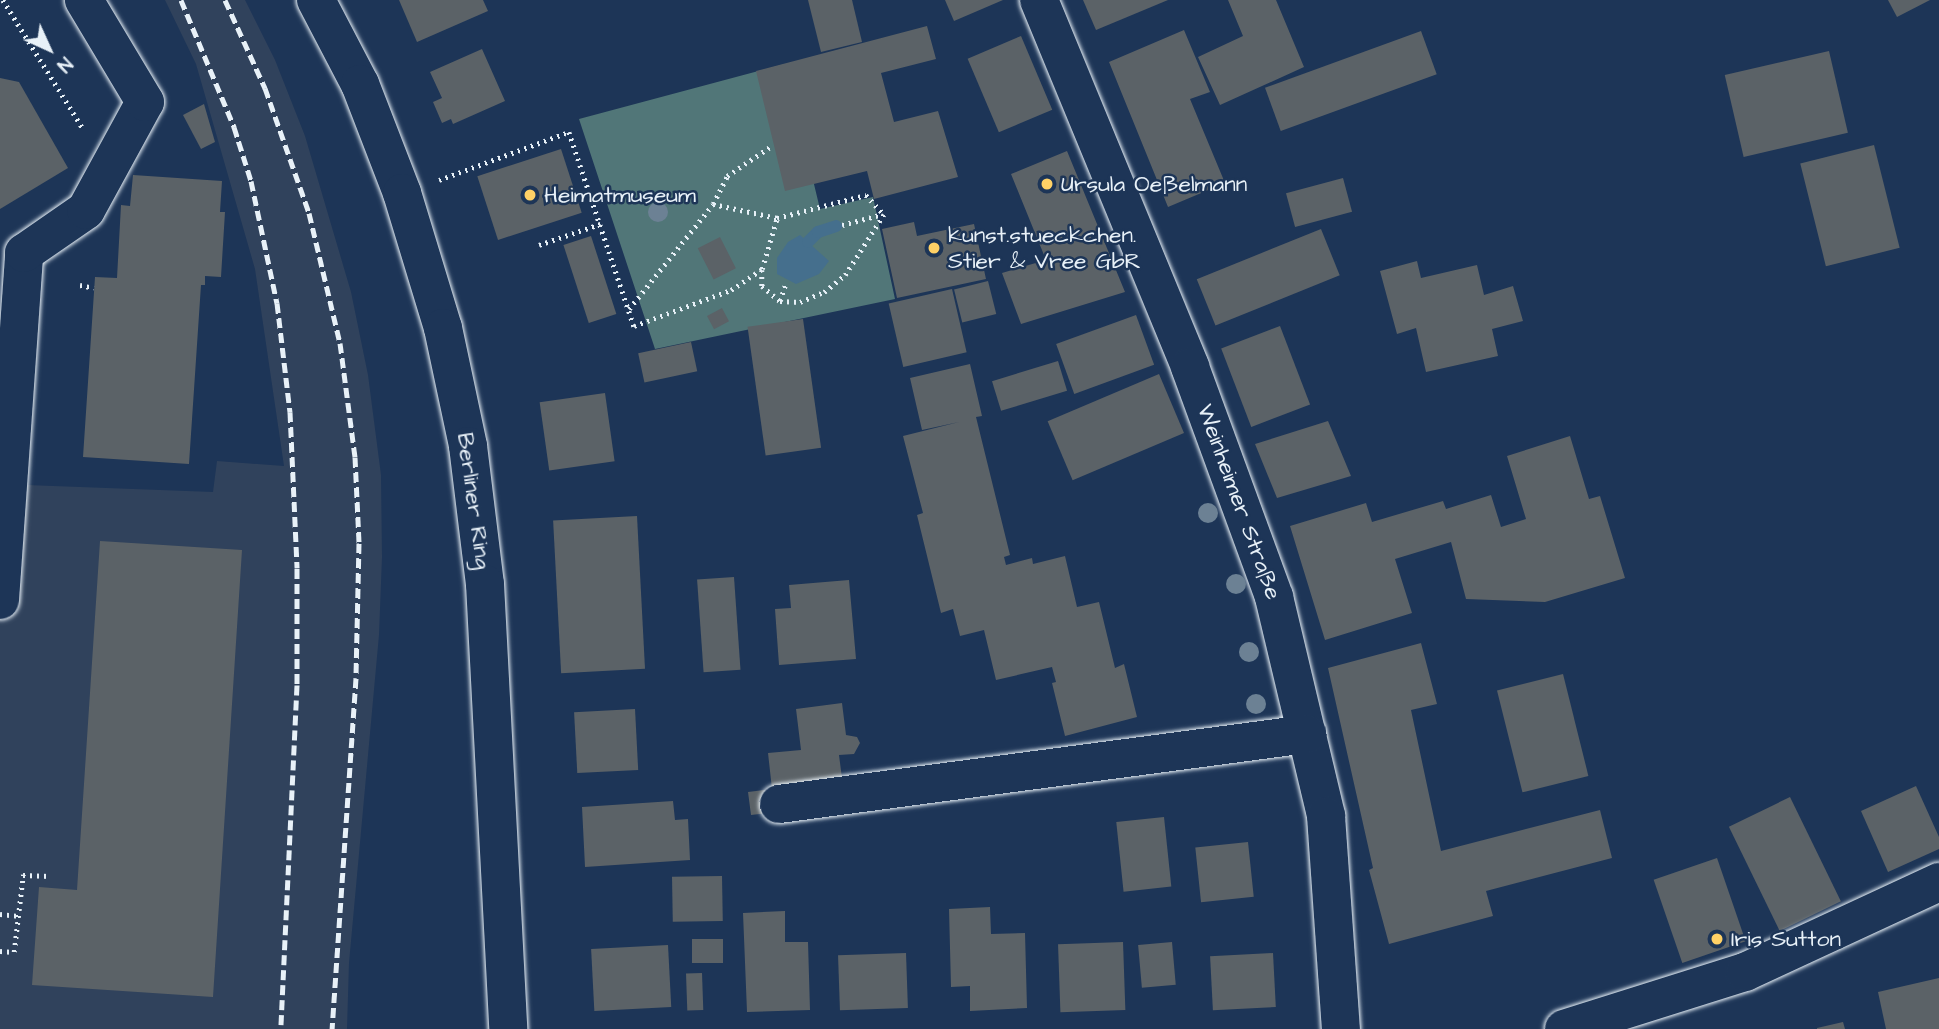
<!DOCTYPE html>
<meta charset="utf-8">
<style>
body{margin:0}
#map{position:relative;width:1939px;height:1029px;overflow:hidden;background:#1d3557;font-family:"Architects Daughter",sans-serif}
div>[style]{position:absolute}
.built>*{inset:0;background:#30425c}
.green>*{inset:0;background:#517678}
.water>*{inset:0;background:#456f8d}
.stream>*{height:12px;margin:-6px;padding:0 6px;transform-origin:6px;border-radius:6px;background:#456f8d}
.building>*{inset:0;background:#5b6267;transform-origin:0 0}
.path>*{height:4.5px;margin-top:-2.25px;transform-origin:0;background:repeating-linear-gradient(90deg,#e8f1f8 0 2px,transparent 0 7px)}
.roads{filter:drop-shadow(0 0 2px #e8f1f8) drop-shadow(0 0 2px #e8f1f8)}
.minor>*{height:38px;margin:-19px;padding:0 19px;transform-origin:19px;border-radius:19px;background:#1d3557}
.rail>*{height:5px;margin-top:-2.5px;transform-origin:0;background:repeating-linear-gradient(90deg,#e8f1f8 0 10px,transparent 0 15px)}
.trees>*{width:20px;height:20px;margin:-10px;border-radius:50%;background:#6c8194}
.dots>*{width:19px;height:19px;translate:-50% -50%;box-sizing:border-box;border:4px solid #1d3557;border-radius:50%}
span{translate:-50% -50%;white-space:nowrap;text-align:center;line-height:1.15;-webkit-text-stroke:5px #1d3557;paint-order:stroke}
.poi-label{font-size:23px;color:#e8f1f8}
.left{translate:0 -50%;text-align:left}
.street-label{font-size:23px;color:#e8f1f8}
.north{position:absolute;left:14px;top:14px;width:70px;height:70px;-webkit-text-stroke:5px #1d3557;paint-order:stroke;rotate:135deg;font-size:19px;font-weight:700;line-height:28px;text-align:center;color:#e8f1f8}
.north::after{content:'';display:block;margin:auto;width:24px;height:32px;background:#e8f1f8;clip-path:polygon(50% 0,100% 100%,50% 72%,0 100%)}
</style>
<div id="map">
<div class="built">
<div style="clip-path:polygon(165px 0,245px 0,275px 60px,305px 136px,351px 292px,368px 375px,381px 475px,382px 557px,379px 635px,349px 963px,347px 1029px,0 1029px,0 484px,213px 492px,217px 461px,284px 466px,255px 269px,196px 64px)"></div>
</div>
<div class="green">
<div style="clip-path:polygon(785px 64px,820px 209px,873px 197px,895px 299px,655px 349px,579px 119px)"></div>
</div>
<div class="water">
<div style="clip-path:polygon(800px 235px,829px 261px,819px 274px,796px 284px,777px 274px,777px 258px,788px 242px)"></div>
</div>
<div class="stream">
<div style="left:808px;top:242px;width:14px;rotate:-45deg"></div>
<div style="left:818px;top:232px;width:19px;rotate:-18deg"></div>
</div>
<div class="building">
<div style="clip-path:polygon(399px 0,483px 0,488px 11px,417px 42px)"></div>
<div style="clip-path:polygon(808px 0,852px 0,862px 42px,821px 52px)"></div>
<div style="clip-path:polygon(945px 0,1003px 0,954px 21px)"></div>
<div style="clip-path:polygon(1083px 0,1168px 0,1096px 30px)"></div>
<div style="clip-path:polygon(1228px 0,1276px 0,1304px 67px,1220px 105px,1198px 57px,1243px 36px)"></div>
<div style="clip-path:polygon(1888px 0,1930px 0,1897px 17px)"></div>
<div style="clip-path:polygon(927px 26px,936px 59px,881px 73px,894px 122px,938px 111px,958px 177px,874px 199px,867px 171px,785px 191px,756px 71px)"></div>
<div style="clip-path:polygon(1184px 30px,1210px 92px,1190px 99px,1225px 183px,1168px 207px,1109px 62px)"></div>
<div style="left:1421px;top:31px;width:46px;height:166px;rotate:70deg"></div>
<div style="left:1021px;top:36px;width:80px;height:58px;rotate:67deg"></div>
<div style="clip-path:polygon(482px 49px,505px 101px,453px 124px,451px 119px,442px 123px,433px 102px,442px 98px,430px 72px)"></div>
<div style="left:1829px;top:51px;width:84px;height:107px;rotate:77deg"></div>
<div style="clip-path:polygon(0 78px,19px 82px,68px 168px,0 209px)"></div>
<div style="clip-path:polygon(204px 104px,215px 142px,201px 149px,183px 115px)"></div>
<div style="left:1874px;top:145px;width:106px;height:76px;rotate:76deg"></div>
<div style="left:561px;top:149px;width:67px;height:88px;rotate:72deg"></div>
<div style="clip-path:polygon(1067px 151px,1125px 292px,1021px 324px,1002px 273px,1046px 260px,1011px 174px)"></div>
<div style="clip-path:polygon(133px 175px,222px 181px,220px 212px,225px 212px,221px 277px,205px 276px,205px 285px,201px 285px,189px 464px,83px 457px,95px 277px,117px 278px,121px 205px,130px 206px)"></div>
<div style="left:1343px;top:178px;width:35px;height:59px;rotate:75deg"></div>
<div style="clip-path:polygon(914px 222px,917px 236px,974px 224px,986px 279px,897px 298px,882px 229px)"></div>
<div style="left:1321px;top:229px;width:50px;height:134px;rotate:68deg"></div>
<div style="left:591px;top:236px;width:82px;height:29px;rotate:72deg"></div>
<div style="left:720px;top:237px;width:35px;height:25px;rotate:63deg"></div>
<div style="clip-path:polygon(1417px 261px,1421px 278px,1477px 265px,1484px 295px,1513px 286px,1523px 321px,1492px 329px,1498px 356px,1426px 372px,1416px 328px,1397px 334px,1380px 271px)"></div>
<div style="left:988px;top:281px;width:34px;height:35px;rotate:76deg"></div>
<div style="left:952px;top:289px;width:65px;height:65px;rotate:77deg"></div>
<div style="left:722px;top:308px;width:15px;height:17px;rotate:62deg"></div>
<div style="left:1136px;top:315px;width:53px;height:85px;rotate:70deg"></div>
<div style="left:803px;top:319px;width:130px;height:56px;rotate:82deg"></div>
<div style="left:1280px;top:326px;width:84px;height:63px;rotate:69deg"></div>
<div style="left:691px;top:342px;width:30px;height:54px;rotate:78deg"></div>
<div style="left:1058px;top:361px;width:31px;height:69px;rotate:73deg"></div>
<div style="clip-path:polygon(970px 364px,982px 416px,976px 417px,1010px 555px,1004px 557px,1006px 565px,1032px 558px,1033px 564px,1065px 556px,1077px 607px,1099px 602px,1115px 668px,1124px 664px,1137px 717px,1065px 736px,1052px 683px,1056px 682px,1052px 667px,996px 680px,984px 630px,960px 636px,953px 609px,941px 613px,917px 515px,923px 513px,903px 436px,959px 422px,922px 430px,910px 378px)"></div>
<div style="left:1159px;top:374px;width:64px;height:121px;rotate:67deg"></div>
<div style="left:605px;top:393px;width:69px;height:66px;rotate:82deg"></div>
<div style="clip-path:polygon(1328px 421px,1351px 476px,1277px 498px,1255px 444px)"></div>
<div style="clip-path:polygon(1570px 436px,1589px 499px,1600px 496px,1625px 578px,1545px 602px,1466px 599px,1451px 542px,1395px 559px,1412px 613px,1325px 640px,1290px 526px,1366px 503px,1372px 522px,1443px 501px,1446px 509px,1491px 495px,1501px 527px,1526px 519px,1507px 456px)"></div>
<div style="left:637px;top:516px;width:153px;height:84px;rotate:87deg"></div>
<div style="clip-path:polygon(100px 541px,242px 550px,213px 997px,32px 985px,39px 887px,77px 890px)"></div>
<div style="left:734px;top:577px;width:93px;height:37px;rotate:86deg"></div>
<div style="clip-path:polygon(849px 580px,856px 659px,779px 665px,775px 609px,791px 608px,789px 585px)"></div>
<div style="clip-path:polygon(1421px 643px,1437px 704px,1411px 710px,1441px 851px,1600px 810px,1612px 858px,1486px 891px,1493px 916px,1389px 944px,1369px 870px,1373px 868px,1328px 668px)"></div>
<div style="left:1563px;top:674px;width:105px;height:68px;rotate:76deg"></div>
<div style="clip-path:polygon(842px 703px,846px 735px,857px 737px,860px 743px,854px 754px,839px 755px,843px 786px,775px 812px,751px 815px,748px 792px,772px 789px,768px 753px,801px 750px,796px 709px)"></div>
<div style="left:635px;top:709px;width:61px;height:61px;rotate:87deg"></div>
<div style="clip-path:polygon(1916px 786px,1939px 837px,1939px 849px,1888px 872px,1861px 811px)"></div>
<div style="left:1790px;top:797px;width:116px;height:68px;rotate:64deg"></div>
<div style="clip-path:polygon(673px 801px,675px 820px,688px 819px,690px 860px,585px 867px,582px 807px)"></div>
<div style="left:1164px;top:817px;width:70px;height:48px;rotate:84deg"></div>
<div style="left:1248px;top:842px;width:55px;height:53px;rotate:84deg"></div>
<div style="left:1717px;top:858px;width:88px;height:67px;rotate:71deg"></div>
<div style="left:722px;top:876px;width:45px;height:50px;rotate:89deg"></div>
<div style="clip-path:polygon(990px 907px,991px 934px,1025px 933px,1027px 1008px,970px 1011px,970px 986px,951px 987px,949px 909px)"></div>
<div style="clip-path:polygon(785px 911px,785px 942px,808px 942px,810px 1010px,747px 1012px,743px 913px)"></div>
<div style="left:692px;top:939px;width:31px;height:24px"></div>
<div style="left:1123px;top:942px;width:68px;height:65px;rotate:88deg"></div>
<div style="left:1172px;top:942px;width:43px;height:34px;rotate:85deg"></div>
<div style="left:668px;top:945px;width:62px;height:77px;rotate:87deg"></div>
<div style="left:906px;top:953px;width:55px;height:68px;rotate:88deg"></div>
<div style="left:1273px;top:953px;width:54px;height:63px;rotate:87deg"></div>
<div style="left:702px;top:973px;width:37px;height:16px;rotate:88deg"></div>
<div style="clip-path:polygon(1939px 978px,1939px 1029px,1886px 1029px,1878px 992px)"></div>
<div style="clip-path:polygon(1843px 1022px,1845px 1029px,1817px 1029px,1817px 1028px)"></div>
</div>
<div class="path">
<div style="left:3px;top:0;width:153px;rotate:58.1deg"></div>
<div style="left:439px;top:180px;width:139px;rotate:-20.3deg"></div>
<div style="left:569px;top:132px;width:205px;rotate:71.5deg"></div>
<div style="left:634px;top:326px;width:103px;rotate:-20.4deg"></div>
<div style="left:731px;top:290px;width:37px;rotate:-34deg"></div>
<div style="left:762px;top:269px;width:53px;rotate:-73.6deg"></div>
<div style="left:713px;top:204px;width:66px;rotate:12.3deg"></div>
<div style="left:777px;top:218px;width:92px;rotate:-14.5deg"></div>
<div style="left:866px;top:195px;width:26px;rotate:47deg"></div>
<div style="left:842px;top:225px;width:42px;rotate:-15deg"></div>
<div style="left:539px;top:245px;width:65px;rotate:-19deg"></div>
<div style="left:762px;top:270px;width:16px;rotate:90deg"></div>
<div style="left:762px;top:286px;width:23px;rotate:40deg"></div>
<div style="left:780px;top:301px;width:20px;rotate:3deg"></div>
<div style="left:800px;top:302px;width:26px;rotate:-23deg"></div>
<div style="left:824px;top:292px;width:27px;rotate:-39deg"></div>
<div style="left:845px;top:275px;width:72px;rotate:-57.4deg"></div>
<div style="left:80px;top:285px;width:14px;rotate:12deg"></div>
<div style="left:780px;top:301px;width:20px;rotate:-72deg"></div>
<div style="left:629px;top:309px;width:134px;rotate:-51.3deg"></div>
<div style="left:713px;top:204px;width:31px;rotate:-63deg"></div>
<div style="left:727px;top:176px;width:52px;rotate:-34deg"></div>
<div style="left:0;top:914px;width:18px;rotate:6deg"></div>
<div style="left:0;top:951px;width:14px;rotate:4deg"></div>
<div style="left:14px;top:952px;width:78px;rotate:-83.3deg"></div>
<div style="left:23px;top:875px;width:27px;rotate:2deg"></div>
</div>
<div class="roads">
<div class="minor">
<div style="left:316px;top:0;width:95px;rotate:62.4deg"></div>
<div style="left:360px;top:84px;width:117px;rotate:68.9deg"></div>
<div style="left:402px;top:193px;width:141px;rotate:73.1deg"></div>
<div style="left:443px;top:328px;width:121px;rotate:78deg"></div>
<div style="left:468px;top:446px;width:139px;rotate:83deg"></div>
<div style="left:485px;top:584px;width:446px;rotate:87deg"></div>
<div style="left:1039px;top:0;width:397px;rotate:67.6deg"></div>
<div style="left:1190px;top:367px;width:245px;rotate:69.9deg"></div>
<div style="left:1274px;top:597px;width:225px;rotate:76.6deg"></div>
<div style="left:1326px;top:816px;width:214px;rotate:86deg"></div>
<div style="left:0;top:600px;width:348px;rotate:-86deg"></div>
<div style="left:24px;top:253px;width:75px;rotate:-34.7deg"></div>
<div style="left:86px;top:210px;width:123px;rotate:-61.4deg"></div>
<div style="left:145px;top:102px;width:119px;rotate:-120.9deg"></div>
<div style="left:779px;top:804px;width:533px;rotate:-7.55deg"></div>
<div style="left:1564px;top:1029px;width:190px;rotate:-17.5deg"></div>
<div style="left:1745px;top:972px;width:214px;rotate:-24.9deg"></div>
</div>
</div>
<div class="rail">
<div style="left:181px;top:0;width:138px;rotate:67.3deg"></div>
<div style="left:234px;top:127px;width:57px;rotate:72.5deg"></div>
<div style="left:251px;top:181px;width:125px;rotate:78deg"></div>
<div style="left:277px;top:303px;width:110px;rotate:83.2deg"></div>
<div style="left:290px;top:412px;width:156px;rotate:87.4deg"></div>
<div style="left:297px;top:568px;width:117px;rotate:90deg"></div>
<div style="left:297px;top:685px;width:344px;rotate:92.7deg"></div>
<div style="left:225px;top:0;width:97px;rotate:65.6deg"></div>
<div style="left:265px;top:88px;width:133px;rotate:70.6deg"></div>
<div style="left:309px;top:213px;width:134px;rotate:76.6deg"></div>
<div style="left:340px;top:343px;width:115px;rotate:82.5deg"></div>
<div style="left:355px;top:457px;width:86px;rotate:87.3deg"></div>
<div style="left:359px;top:543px;width:135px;rotate:91.3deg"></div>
<div style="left:356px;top:678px;width:352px;rotate:93.9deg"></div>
</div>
<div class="trees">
<div style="left:658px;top:212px"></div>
<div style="left:1208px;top:513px"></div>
<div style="left:1236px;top:584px"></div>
<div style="left:1249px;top:652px"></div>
<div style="left:1256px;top:704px"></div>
</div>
<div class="dots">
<div style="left:1047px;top:184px;background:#ffd166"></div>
<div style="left:530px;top:195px;background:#ffd166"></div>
<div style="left:934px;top:248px;background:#ffd166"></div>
<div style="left:1717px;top:939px;background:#ffd166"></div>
</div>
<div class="poi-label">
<span class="left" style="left:1061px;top:184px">Ursula Oeßelmann</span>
<span class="left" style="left:544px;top:195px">Heimatmuseum</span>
<span class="left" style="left:948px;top:248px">kunst.stueckchen.<br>Stier &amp; Vree GbR</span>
<span class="left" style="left:1731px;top:939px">Iris Sutton</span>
</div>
<div class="street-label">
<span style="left:474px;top:501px;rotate:82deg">Berliner Ring</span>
<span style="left:1239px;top:502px;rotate:70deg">Weinheimer Straße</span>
</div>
<div class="north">N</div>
</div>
